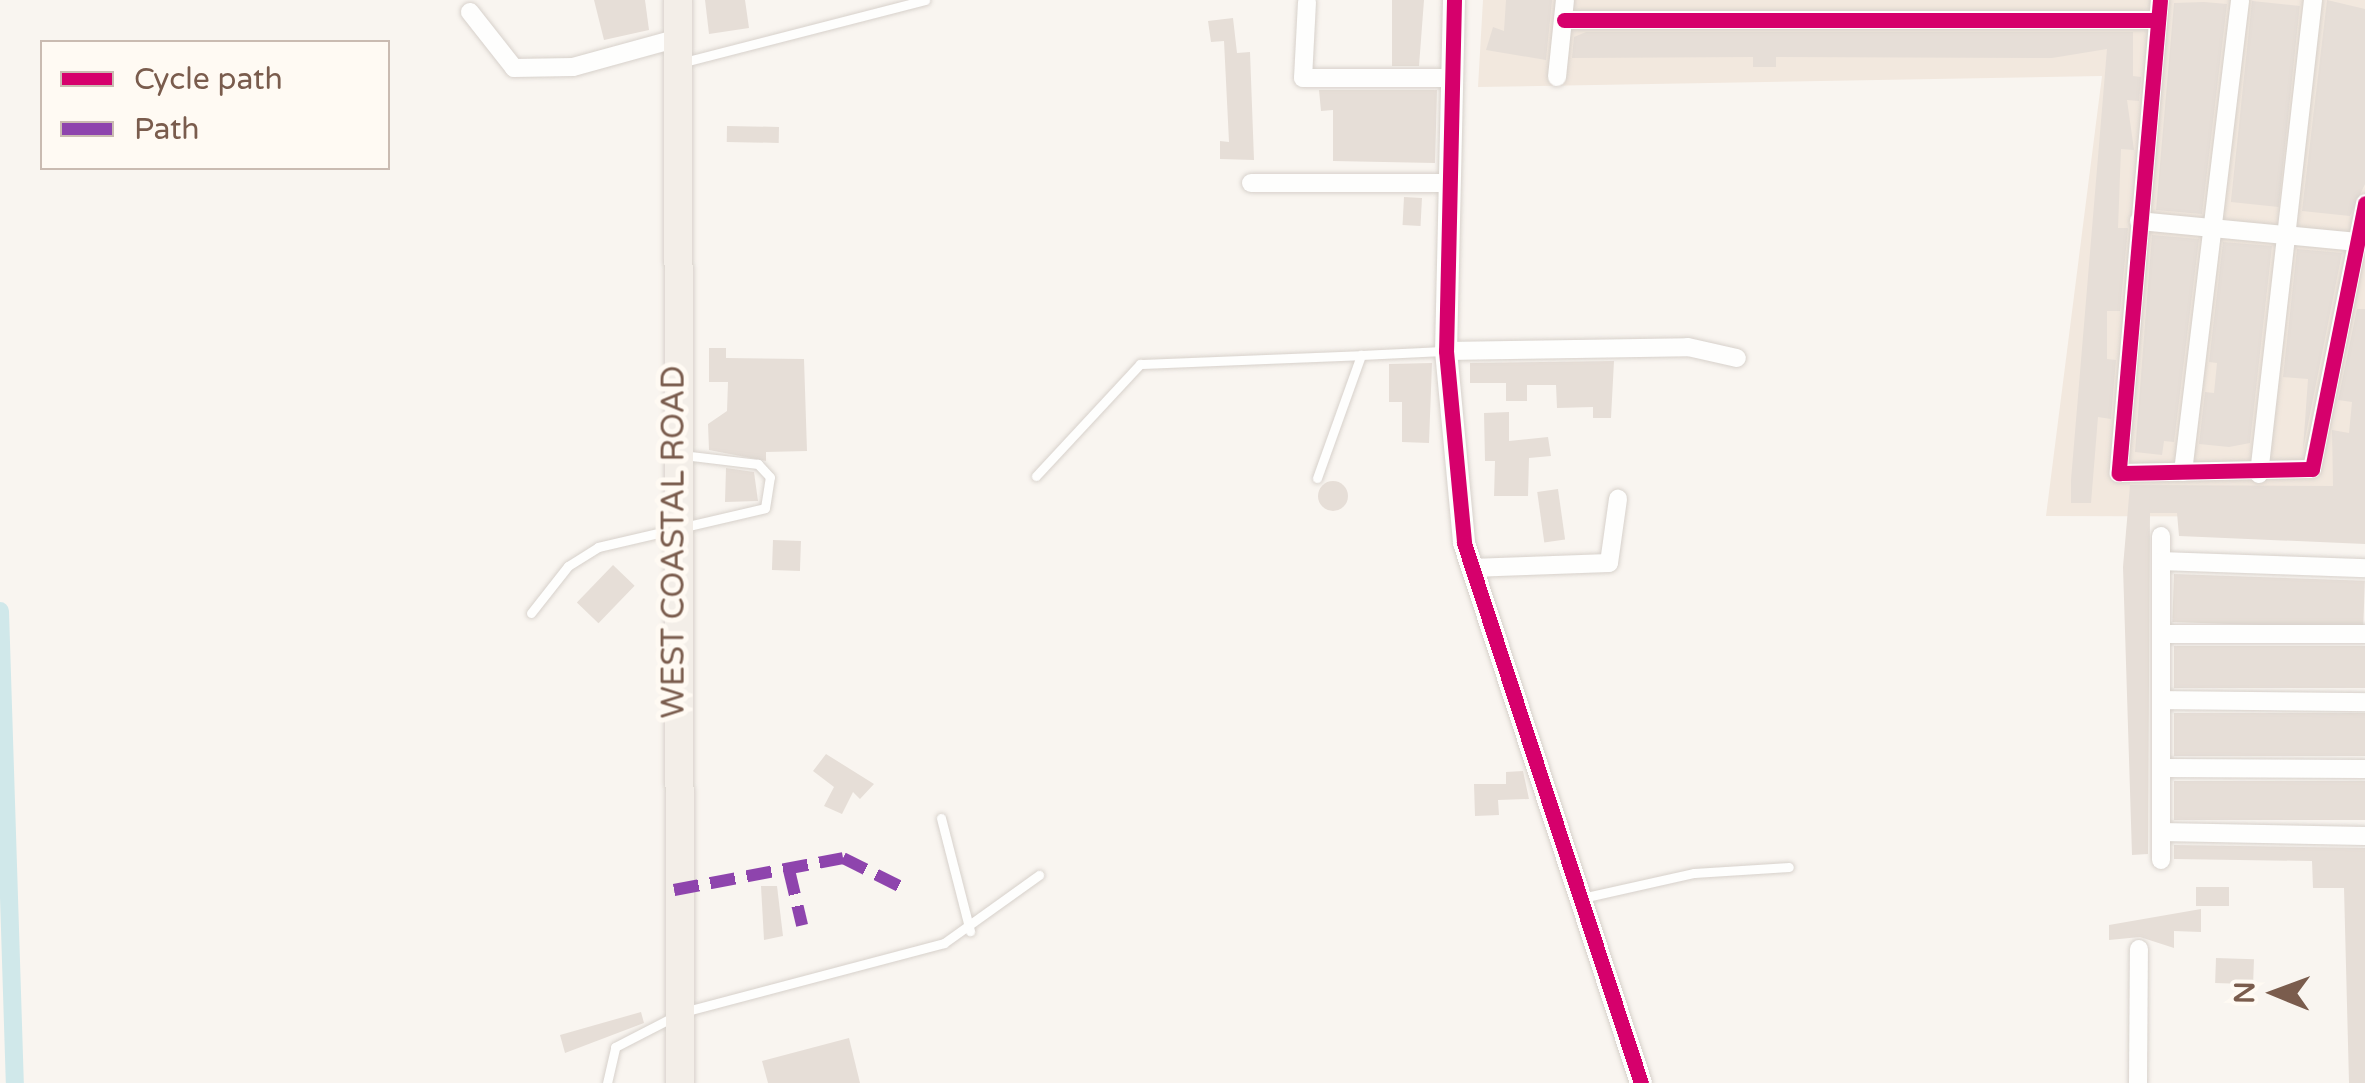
<!DOCTYPE html>
<style>
body{margin:0}
#map{position:relative;width:2365px;height:1083px;overflow:hidden;background:#f9f5f0;font-family:"Varela Round",sans-serif}
div>[style]{position:absolute}
.residential>*{inset:0;background:#f2e8de}
.canal>*{height:18px;margin:-9px;padding:0 9px;transform-origin:9px;border-radius:9px;background:#d0e8ea}
.building>*{inset:0;background:#e6ded7;transform-origin:0 0}
.round{border-radius:50%}
.roads{filter:drop-shadow(0 0 2px #d7d1cb) drop-shadow(0 0 2px #d7d1cb)}
.lane>*{height:9px;margin:-4.5px;padding:0 4.5px;transform-origin:4.5px;border-radius:4.5px;background:#fefefd}
.street>*{height:18px;margin:-9px;padding:0 9px;transform-origin:9px;border-radius:9px;background:#fefefd}
.secondary>*{height:22px;margin:-11px;padding:0 11px;transform-origin:11px;border-radius:11px;background:#fefefd}
.primary>*{height:28px;margin:-14px;padding:0 14px;transform-origin:14px;border-radius:14px;background:#f3eee8}
.quiet>*{height:12px;margin-top:-6px;transform-origin:0;background:repeating-linear-gradient(90deg,#8e44ad 0 25px,transparent 0 37px)}
.cycleway>*{height:15px;margin:-7.5px;padding:0 7.5px;transform-origin:7.5px;border-radius:7.5px;background:#d6006c}
span{translate:-50% -50%;white-space:nowrap;text-align:center;line-height:1.15;-webkit-text-stroke:10px #fffaf3;paint-order:stroke}
.street-label{font-size:32px;color:#7a5c4d}
.legend{position:absolute;left:40px;top:40px;width:350px;height:130px;box-sizing:border-box;background:#fffaf3;border:2px solid #cabbb1;margin:0;padding:12px 18px;list-style:none;font-size:30px;color:#7a5c4d}
.legend li{display:flex;align-items:center;gap:20px;height:50px}
.legend b{width:50px;border:2px solid #cabbb1}
.north{position:absolute;left:2225px;top:943px;width:100px;height:100px;-webkit-text-stroke:8px #fffaf3;paint-order:stroke;rotate:271deg;font-size:28px;font-weight:700;line-height:40px;text-align:center;color:#7a5c4d}
.north::after{content:'';display:block;margin:auto;width:35px;height:45px;background:#7a5c4d;clip-path:polygon(50% 0,100% 100%,50% 72%,0 100%)}
</style>
<div id="map">
<div class="residential">
<div style="clip-path:polygon(1483px 0,2365px 0,2365px 517px,2046px 516px,2102px 76px,1478px 87px)"></div>
</div>
<div class="canal">
<div style="left:0;top:611px;width:472px;rotate:88.2deg"></div>
</div>
<div class="building">
<div style="clip-path:polygon(594px 0,645px 0,649px 30px,604px 40px)"></div>
<div style="clip-path:polygon(705px 0,745px 0,749px 28px,709px 34px)"></div>
<div style="clip-path:polygon(1392px 0,1424px 0,1419px 66px,1392px 66px)"></div>
<div style="clip-path:polygon(1506px 0,1552px 0,1546px 60px,1486px 50px,1493px 27px,1504px 31px)"></div>
<div style="clip-path:polygon(2327px 0,2365px 9px,2365px 184px,2350px 216px,2302px 211px)"></div>
<div style="left:2252px;top:1px;width:48px;height:202px;rotate:6deg"></div>
<div style="clip-path:polygon(2204px 2px,2227px 4px,2202px 214px,2156px 210px,2174px 3px)"></div>
<div style="clip-path:polygon(1233px 18px,1237px 53px,1250px 52px,1254px 160px,1220px 159px,1220px 141px,1229px 142px,1224px 41px,1211px 42px,1208px 21px)"></div>
<div style="clip-path:polygon(1586px 32px,2133px 32px,2133px 76px,2141px 77px,2139px 101px,2127px 100px,2134px 150px,2121px 149px,2118px 228px,2128px 228px,2120px 311px,2107px 311px,2107px 359px,2116px 360px,2111px 419px,2098px 417px,2091px 503px,2071px 503px,2071px 480px,2107px 49px,2052px 58px,1776px 57px,1776px 67px,1753px 67px,1753px 57px,1572px 58px,1574px 37px)"></div>
<div style="clip-path:polygon(1319px 90px,1437px 90px,1435px 163px,1333px 161px,1333px 110px,1321px 111px)"></div>
<div style="left:727px;top:126px;width:52px;height:16px;rotate:1deg"></div>
<div style="left:1404px;top:197px;width:18px;height:28px;rotate:3deg"></div>
<div style="clip-path:polygon(2152px 235px,2199px 239px,2174px 442px,2164px 441px,2162px 455px,2135px 452px)"></div>
<div style="clip-path:polygon(2223px 242px,2272px 246px,2250px 443px,2229px 447px,2199px 444px,2205px 392px,2214px 393px,2217px 363px,2209px 362px)"></div>
<div style="clip-path:polygon(2297px 249px,2342px 253px,2303px 449px,2308px 379px,2283px 377px)"></div>
<div style="clip-path:polygon(2357px 309px,2365px 309px,2365px 544px,2179px 536px,2177px 513px,2150px 513px,2148px 854px,2132px 855px,2123px 567px,2130px 485px,2333px 486px,2332px 430px,2349px 433px,2352px 402px,2338px 400px)"></div>
<div style="clip-path:polygon(709px 348px,726px 348px,726px 358px,804px 359px,807px 451px,766px 452px,766px 461px,709px 450px,708px 424px,727px 411px,728px 382px,709px 382px)"></div>
<div style="clip-path:polygon(1614px 361px,1611px 418px,1593px 418px,1593px 407px,1557px 408px,1556px 385px,1527px 385px,1527px 401px,1506px 401px,1506px 383px,1470px 383px,1470px 363px)"></div>
<div style="clip-path:polygon(1432px 363px,1429px 443px,1402px 442px,1402px 402px,1389px 402px,1389px 364px)"></div>
<div style="clip-path:polygon(1509px 412px,1509px 441px,1548px 437px,1551px 456px,1529px 458px,1528px 496px,1494px 496px,1495px 461px,1485px 461px,1484px 413px)"></div>
<div style="clip-path:polygon(726px 468px,754px 472px,758px 501px,725px 502px)"></div>
<div class="round" style="left:1318px;top:481px;width:30px;height:30px"></div>
<div style="left:1558px;top:489px;width:51px;height:21px;rotate:82deg"></div>
<div style="left:773px;top:540px;width:28px;height:30px;rotate:2deg"></div>
<div style="left:613px;top:565px;width:30px;height:52px;rotate:44deg"></div>
<div style="left:2174px;top:574px;width:191px;height:48px;rotate:2deg"></div>
<div style="left:2174px;top:646px;width:191px;height:42px"></div>
<div style="left:2174px;top:713px;width:191px;height:43px"></div>
<div style="clip-path:polygon(826px 754px,874px 784px,860px 799px,853px 792px,842px 814px,824px 806px,834px 787px,813px 771px)"></div>
<div style="clip-path:polygon(1523px 771px,1529px 799px,1498px 800px,1499px 815px,1475px 816px,1474px 784px,1506px 784px,1506px 772px)"></div>
<div style="left:2174px;top:781px;width:191px;height:39px"></div>
<div style="clip-path:polygon(2174px 845px,2365px 848px,2365px 1083px,2349px 1083px,2344px 888px,2313px 888px,2312px 861px,2174px 859px)"></div>
<div style="clip-path:polygon(761px 886px,777px 886px,783px 936px,764px 940px)"></div>
<div style="left:2196px;top:887px;width:33px;height:19px"></div>
<div style="clip-path:polygon(2201px 909px,2201px 932px,2174px 931px,2174px 948px,2140px 937px,2109px 940px,2109px 925px)"></div>
<div style="left:2216px;top:958px;width:38px;height:25px;rotate:2deg"></div>
<div style="clip-path:polygon(641px 1012px,644px 1023px,565px 1053px,560px 1035px)"></div>
<div style="clip-path:polygon(849px 1038px,860px 1083px,768px 1083px,762px 1061px)"></div>
</div>
<div class="roads">
<div class="lane">
<div style="left:684px;top:62px;width:249px;rotate:-14.4deg"></div>
<div style="left:1036px;top:476px;width:153px;rotate:-47.1deg"></div>
<div style="left:1140px;top:364px;width:221px;rotate:-2.3deg"></div>
<div style="left:1317px;top:478px;width:131px;rotate:-70.3deg"></div>
<div style="left:1361px;top:355px;width:82px;rotate:-2.8deg"></div>
<div style="left:531px;top:613px;width:60px;rotate:-51.8deg"></div>
<div style="left:568px;top:566px;width:36px;rotate:-32deg"></div>
<div style="left:598px;top:547px;width:171px;rotate:-13.1deg"></div>
<div style="left:765px;top:508px;width:31px;rotate:-81deg"></div>
<div style="left:770px;top:477px;width:18px;rotate:-133deg"></div>
<div style="left:758px;top:464px;width:77px;rotate:-173.2deg"></div>
<div style="left:941px;top:818px;width:117px;rotate:75.6deg"></div>
<div style="left:1582px;top:898px;width:115px;rotate:-12.6deg"></div>
<div style="left:1694px;top:873px;width:95px;rotate:-3.6deg"></div>
<div style="left:687px;top:1011px;width:266px;rotate:-14.8deg"></div>
<div style="left:944px;top:943px;width:117px;rotate:-35.6deg"></div>
<div style="left:607px;top:1083px;width:37px;rotate:-77deg"></div>
<div style="left:615px;top:1047px;width:65px;rotate:-27.3deg"></div>
</div>
<div class="street">
<div style="left:2160px;top:0;width:475px;rotate:95deg"></div>
<div style="left:2119px;top:473px;width:193px;rotate:-1.2deg"></div>
<div style="left:2312px;top:469px;width:271px;rotate:-78.7deg"></div>
<div style="left:1307px;top:2px;width:76px;rotate:93deg"></div>
<div style="left:1303px;top:78px;width:146px"></div>
<div style="left:470px;top:12px;width:71px;rotate:51.8deg"></div>
<div style="left:514px;top:68px;width:59px;rotate:-1deg"></div>
<div style="left:573px;top:67px;width:109px;rotate:-15.4deg"></div>
<div style="left:1564px;top:20px;width:589px"></div>
<div style="left:1557px;top:77px;width:77px;rotate:-84.1deg"></div>
<div style="left:1251px;top:183px;width:197px"></div>
<div style="left:2139px;top:221px;width:221px;rotate:5.5deg"></div>
<div style="left:1446px;top:351px;width:242px;rotate:-0.9deg"></div>
<div style="left:1688px;top:347px;width:50px;rotate:12.7deg"></div>
<div style="left:2183px;top:472px;width:475px;rotate:-83.1deg"></div>
<div style="left:2259px;top:474px;width:477px;rotate:-83.5deg"></div>
<div style="left:2161px;top:536px;width:324px;rotate:90deg"></div>
<div style="left:2162px;top:561px;width:203px;rotate:2deg"></div>
<div style="left:1471px;top:568px;width:138px;rotate:-2.1deg"></div>
<div style="left:1609px;top:563px;width:65px;rotate:-82deg"></div>
<div style="left:2163px;top:634px;width:202px"></div>
<div style="left:2164px;top:700px;width:201px;rotate:0.6deg"></div>
<div style="left:2162px;top:768px;width:203px;rotate:0.3deg"></div>
<div style="left:2162px;top:832px;width:203px;rotate:1.1deg"></div>
<div style="left:2138px;top:1083px;width:134px;rotate:-89.6deg"></div>
</div>
<div class="secondary">
<div style="left:1454px;top:0;width:351px;rotate:91.3deg"></div>
<div style="left:1446px;top:351px;width:193px;rotate:84.6deg"></div>
<div style="left:1464px;top:543px;width:568px;rotate:71.85deg"></div>
</div>
<div class="primary">
<div style="left:678px;top:0;width:1083px;rotate:89.89deg"></div>
</div>
</div>
<div class="quiet">
<div style="left:789px;top:870px;width:57px;rotate:76.7deg"></div>
<div style="left:674px;top:890px;width:172px;rotate:-10.7deg"></div>
<div style="left:843px;top:858px;width:72px;rotate:26.6deg"></div>
</div>
<div class="cycleway">
<div style="left:1454px;top:0;width:351px;rotate:91.3deg"></div>
<div style="left:1446px;top:351px;width:193px;rotate:84.6deg"></div>
<div style="left:1464px;top:543px;width:568px;rotate:71.85deg"></div>
<div style="left:2160px;top:0;width:475px;rotate:95deg"></div>
<div style="left:2119px;top:473px;width:193px;rotate:-1.2deg"></div>
<div style="left:2312px;top:469px;width:271px;rotate:-78.7deg"></div>
<div style="left:1564px;top:20px;width:589px"></div>
</div>
<div class="street-label">
<span style="left:674px;top:542px;rotate:-90deg">WEST COASTAL ROAD</span>
</div>
<ul class="legend">
<li><b style="height:12px;background:#d6006c"></b>Cycle path</li>
<li><b style="height:12px;background:#8e44ad"></b>Path</li>
</ul>
<div class="north">N</div>
</div>
